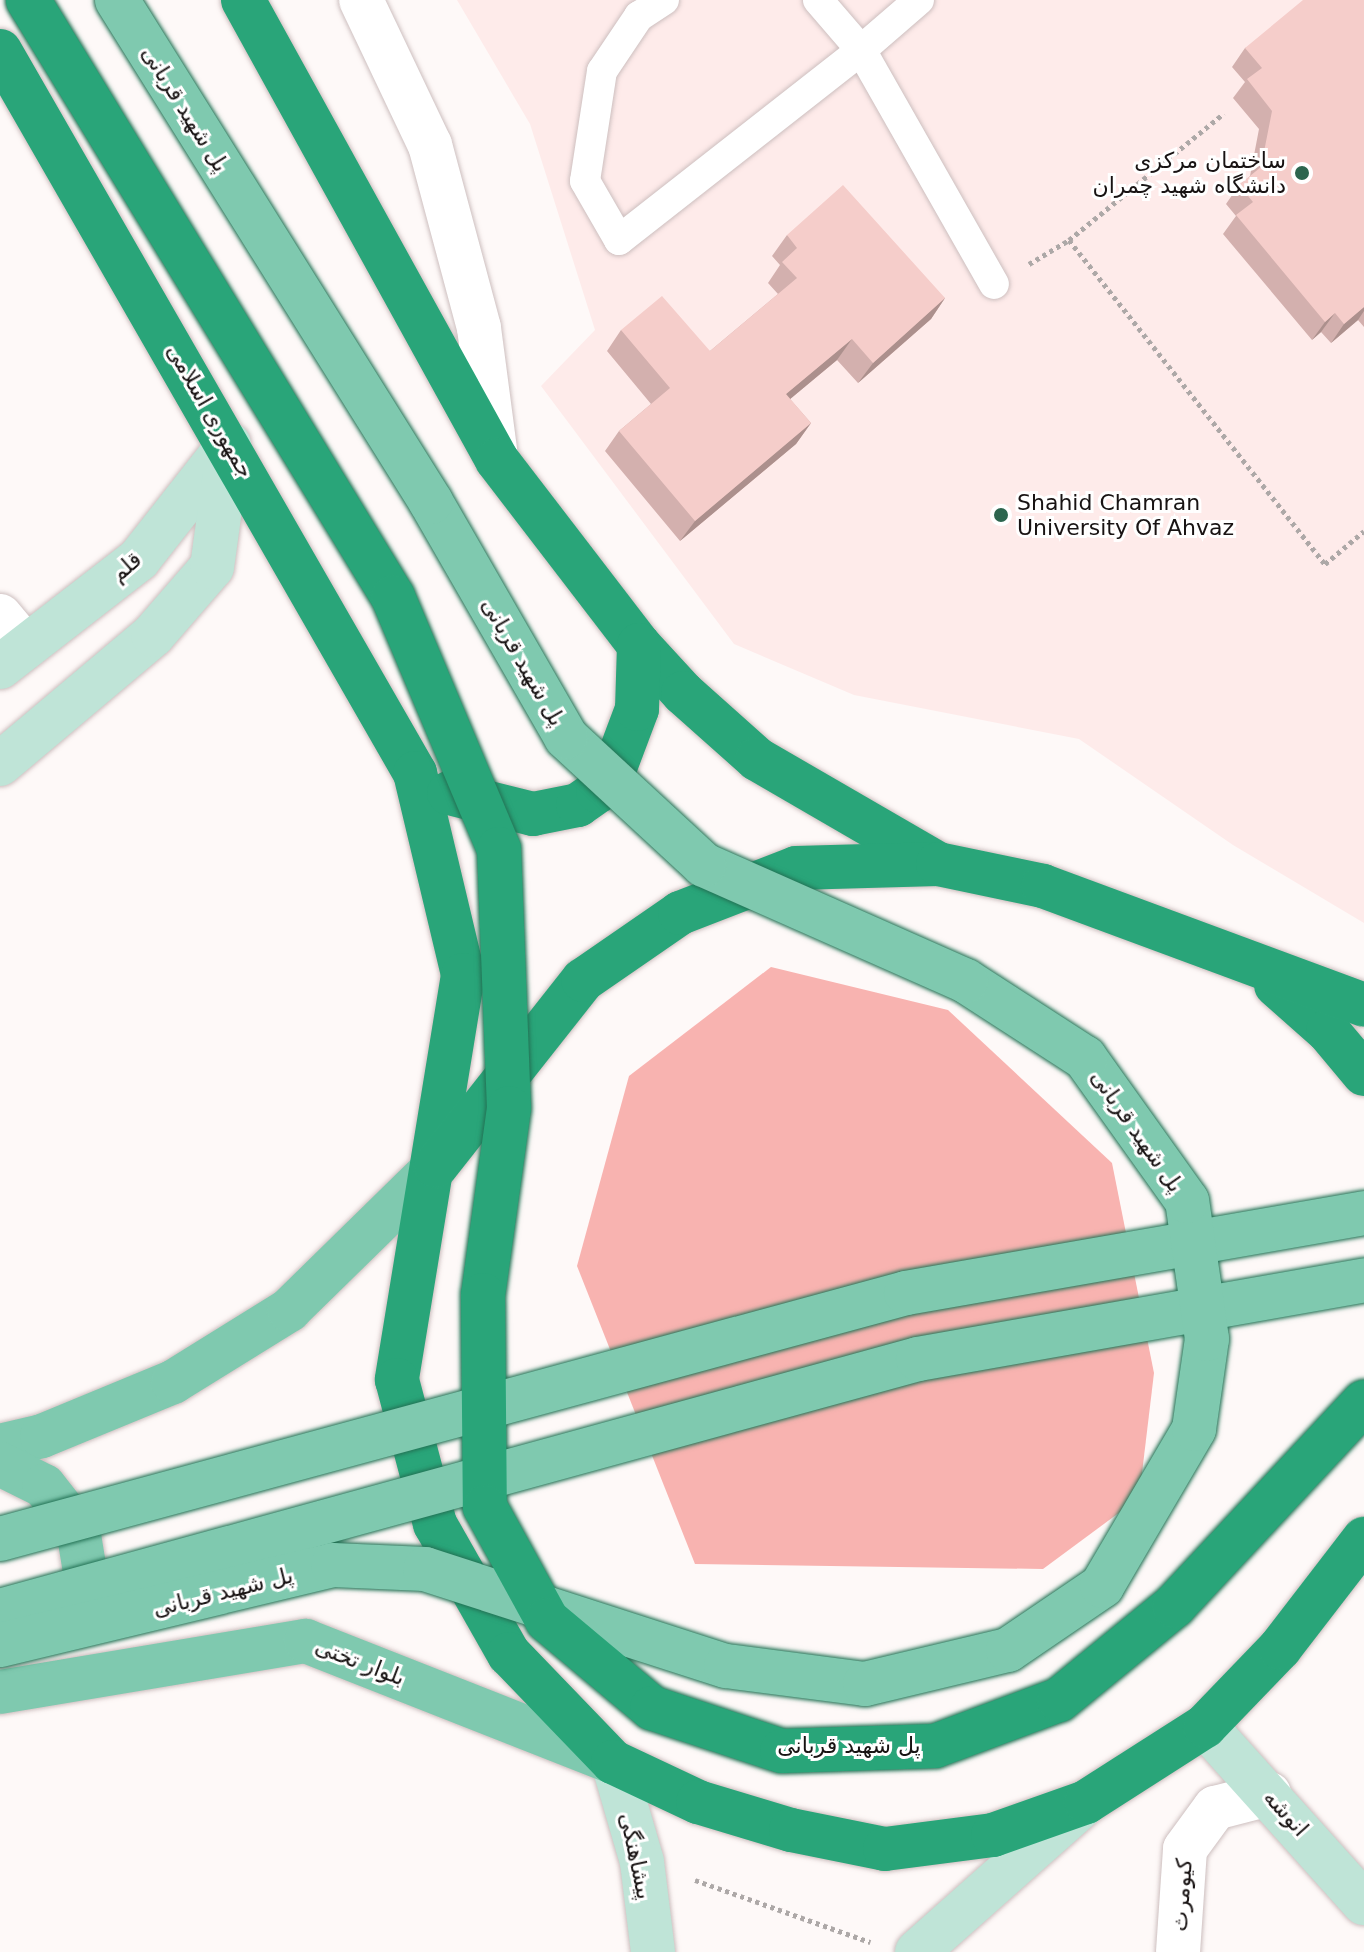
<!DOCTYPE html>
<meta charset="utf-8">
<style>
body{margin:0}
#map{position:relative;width:1364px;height:1952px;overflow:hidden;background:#fef9f8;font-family:"DejaVu Sans",Cairo,sans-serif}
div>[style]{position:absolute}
.built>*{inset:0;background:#feebea}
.green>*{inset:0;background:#f8b3b0}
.path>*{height:5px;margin-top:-2.5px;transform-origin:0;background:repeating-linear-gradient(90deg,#ada8a7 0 4px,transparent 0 8px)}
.roads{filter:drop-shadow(0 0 2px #cdbfbf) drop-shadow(0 0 2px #cdbfbf)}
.lane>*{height:30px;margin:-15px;padding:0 15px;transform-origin:15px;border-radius:15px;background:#fff}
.street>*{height:44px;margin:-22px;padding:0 22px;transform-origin:22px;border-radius:22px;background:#fff}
.secondary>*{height:44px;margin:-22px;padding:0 22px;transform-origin:22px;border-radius:22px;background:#bfe4d7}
.primary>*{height:44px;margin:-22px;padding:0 22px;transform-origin:22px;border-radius:22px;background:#7fc9af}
.highway>*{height:44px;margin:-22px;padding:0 22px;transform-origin:22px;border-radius:22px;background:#29a579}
.bridges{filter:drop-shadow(0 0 2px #237255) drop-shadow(0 0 2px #237255)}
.primary-bridge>*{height:44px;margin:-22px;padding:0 22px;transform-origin:22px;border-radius:22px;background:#7fc9af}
.highway-bridge>*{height:44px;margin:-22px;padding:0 22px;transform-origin:22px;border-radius:22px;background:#29a579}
.wall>*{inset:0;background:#d3b0ae}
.shaded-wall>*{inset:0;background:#ac908d}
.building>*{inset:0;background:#f5cdca}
.dots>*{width:22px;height:22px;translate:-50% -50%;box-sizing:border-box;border:4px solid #fff;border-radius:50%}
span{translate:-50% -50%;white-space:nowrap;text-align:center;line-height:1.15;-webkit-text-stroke:6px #fff;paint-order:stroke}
.street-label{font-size:22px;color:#181313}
.poi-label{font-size:22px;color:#181313}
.right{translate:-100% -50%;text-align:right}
.left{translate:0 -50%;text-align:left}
</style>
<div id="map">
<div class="built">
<div style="clip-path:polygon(457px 0,1364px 0,1364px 923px,1233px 845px,1079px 739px,854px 695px,734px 644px,541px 386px,595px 330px,530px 124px)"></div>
</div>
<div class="green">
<div style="clip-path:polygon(771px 967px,948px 1010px,1112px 1163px,1154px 1373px,1139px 1498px,1043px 1569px,695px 1564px,577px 1266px,629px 1076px)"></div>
</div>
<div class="path">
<div style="left:1069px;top:240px;width:200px;rotate:-39.3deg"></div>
<div style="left:1029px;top:264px;width:47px;rotate:-31deg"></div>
<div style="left:1069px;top:240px;width:413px;rotate:51.7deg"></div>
<div style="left:1325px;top:564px;width:51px;rotate:-40.2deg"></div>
<div style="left:695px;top:1880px;width:186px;rotate:19.5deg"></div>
</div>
<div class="roads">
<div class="lane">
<div style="left:664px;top:0;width:30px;rotate:147deg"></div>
<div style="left:639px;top:16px;width:66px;rotate:123.9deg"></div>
<div style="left:602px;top:71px;width:111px;rotate:98.8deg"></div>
<div style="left:585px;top:181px;width:68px;rotate:60deg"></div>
<div style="left:619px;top:240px;width:308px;rotate:-38.1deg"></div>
<div style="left:861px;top:50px;width:66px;rotate:-130.7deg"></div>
<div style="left:919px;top:0;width:77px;rotate:139.2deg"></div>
<div style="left:861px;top:50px;width:269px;rotate:60.4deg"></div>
</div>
<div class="street">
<div style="left:361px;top:0;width:161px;rotate:64.6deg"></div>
<div style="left:430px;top:145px;width:189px;rotate:75deg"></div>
<div style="left:479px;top:328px;width:130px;rotate:82.5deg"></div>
<div style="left:0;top:616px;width:40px;rotate:50deg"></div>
<div style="left:1178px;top:1952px;width:103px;rotate:-86.1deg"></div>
<div style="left:1185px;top:1849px;width:51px;rotate:-53.8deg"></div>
<div style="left:1215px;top:1808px;width:56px;rotate:-14.5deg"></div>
</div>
<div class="secondary">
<div style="left:0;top:667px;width:176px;rotate:-37.8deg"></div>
<div style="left:139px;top:559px;width:144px;rotate:-51.8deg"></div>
<div style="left:0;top:764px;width:200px;rotate:-40.1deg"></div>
<div style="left:153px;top:635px;width:90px;rotate:-49.1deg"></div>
<div style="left:212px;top:567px;width:124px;rotate:-82.1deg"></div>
<div style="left:1205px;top:1726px;width:238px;rotate:48.1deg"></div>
<div style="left:613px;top:1762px;width:104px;rotate:73.8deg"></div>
<div style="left:642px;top:1862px;width:91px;rotate:83deg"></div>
<div style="left:917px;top:1952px;width:226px;rotate:-41.6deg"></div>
</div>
<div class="primary">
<div style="left:0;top:1446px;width:43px;rotate:-13.4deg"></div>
<div style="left:42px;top:1436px;width:142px;rotate:-22.4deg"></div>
<div style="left:173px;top:1382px;width:137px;rotate:-31.8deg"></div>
<div style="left:289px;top:1310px;width:203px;rotate:-44.4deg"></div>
<div style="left:0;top:1464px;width:49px;rotate:26.6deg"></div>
<div style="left:44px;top:1486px;width:55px;rotate:51.7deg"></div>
<div style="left:78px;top:1529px;width:56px;rotate:80.7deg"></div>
<div style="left:87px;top:1584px;width:41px;rotate:105.8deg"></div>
<div style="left:0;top:1692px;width:310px;rotate:-9.5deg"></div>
<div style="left:306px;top:1641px;width:330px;rotate:21.5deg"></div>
</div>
<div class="highway">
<div style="left:243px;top:0;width:525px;rotate:61.09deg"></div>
<div style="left:497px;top:460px;width:233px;rotate:52.5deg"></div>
<div style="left:639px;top:645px;width:65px;rotate:47.5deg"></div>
<div style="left:683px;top:693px;width:99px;rotate:41.7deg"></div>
<div style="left:757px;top:759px;width:209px;rotate:30.1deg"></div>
<div style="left:0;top:51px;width:833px;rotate:60.11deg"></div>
<div style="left:415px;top:773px;width:208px;rotate:76.6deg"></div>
<div style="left:463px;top:975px;width:410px;rotate:99.3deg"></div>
<div style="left:397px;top:1380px;width:149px;rotate:75.2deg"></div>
<div style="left:435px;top:1524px;width:150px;rotate:60.4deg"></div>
<div style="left:509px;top:1654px;width:150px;rotate:46.1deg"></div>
<div style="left:613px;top:1762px;width:94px;rotate:25.2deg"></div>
<div style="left:698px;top:1802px;width:97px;rotate:16.8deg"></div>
<div style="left:791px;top:1830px;width:96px;rotate:11.4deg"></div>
<div style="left:885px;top:1849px;width:109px;rotate:-7.4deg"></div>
<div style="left:993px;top:1835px;width:99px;rotate:-19.5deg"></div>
<div style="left:1086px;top:1802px;width:141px;rotate:-32.6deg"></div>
<div style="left:1205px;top:1726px;width:108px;rotate:-46.1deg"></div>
<div style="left:1280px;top:1648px;width:138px;rotate:-52.4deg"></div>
<div style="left:449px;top:793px;width:87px;rotate:14deg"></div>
<div style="left:533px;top:814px;width:46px;rotate:-11.3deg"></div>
<div style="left:578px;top:805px;width:24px;rotate:-35deg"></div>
<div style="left:598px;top:791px;width:23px;rotate:-50deg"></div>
<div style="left:613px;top:773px;width:68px;rotate:-69.4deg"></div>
<div style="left:637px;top:709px;width:64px;rotate:-88.2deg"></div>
<div style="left:1276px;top:985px;width:69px;rotate:41.5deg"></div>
<div style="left:1328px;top:1031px;width:56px;rotate:50.1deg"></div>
<div style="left:436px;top:1166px;width:237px;rotate:-51.7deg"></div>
<div style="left:583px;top:980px;width:118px;rotate:-34.6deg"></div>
<div style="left:680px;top:913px;width:124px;rotate:-21.2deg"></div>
<div style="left:796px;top:868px;width:142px;rotate:-1.6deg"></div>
<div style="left:938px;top:864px;width:107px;rotate:11.8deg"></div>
<div style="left:1043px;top:886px;width:342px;rotate:20.3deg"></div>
</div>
</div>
<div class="bridges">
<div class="primary-bridge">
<div style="left:0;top:1539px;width:939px;rotate:-15.19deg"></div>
<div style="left:906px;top:1293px;width:465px;rotate:-9.9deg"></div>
<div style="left:0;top:1611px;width:952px;rotate:-15.35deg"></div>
<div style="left:918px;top:1359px;width:453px;rotate:-10deg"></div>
<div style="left:0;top:1645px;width:342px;rotate:-13.5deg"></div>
<div style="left:333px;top:1565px;width:92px;rotate:2.5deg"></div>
<div style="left:425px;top:1569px;width:316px;rotate:17.9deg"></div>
<div style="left:726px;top:1666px;width:140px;rotate:7.4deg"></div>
<div style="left:865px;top:1684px;width:147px;rotate:-13.4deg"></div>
<div style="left:1008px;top:1650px;width:114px;rotate:-34.2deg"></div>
<div style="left:1102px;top:1586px;width:182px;rotate:-59.6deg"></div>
<div style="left:1194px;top:1429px;width:91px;rotate:-81.8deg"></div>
<div style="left:1207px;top:1339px;width:139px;rotate:-98.2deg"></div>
<div style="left:1187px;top:1201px;width:176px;rotate:-125.5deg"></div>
<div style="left:1085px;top:1058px;width:142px;rotate:-147.1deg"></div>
<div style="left:966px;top:981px;width:287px;rotate:-156.1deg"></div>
<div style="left:704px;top:865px;width:188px;rotate:-137.2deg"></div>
<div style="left:566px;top:737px;width:271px;rotate:-119.9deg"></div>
<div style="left:431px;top:502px;width:592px;rotate:-122.03deg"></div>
</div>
<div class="highway-bridge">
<div style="left:28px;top:0;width:700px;rotate:58.56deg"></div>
<div style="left:393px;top:597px;width:273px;rotate:67.2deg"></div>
<div style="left:499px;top:849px;width:259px;rotate:87.8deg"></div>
<div style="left:509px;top:1108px;width:189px;rotate:97.9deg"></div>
<div style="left:483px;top:1295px;width:212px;rotate:89.5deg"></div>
<div style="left:485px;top:1507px;width:129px;rotate:61.2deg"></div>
<div style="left:547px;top:1620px;width:137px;rotate:40deg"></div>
<div style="left:652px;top:1708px;width:137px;rotate:18.3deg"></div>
<div style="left:782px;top:1751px;width:153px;rotate:-1.9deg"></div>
<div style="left:935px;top:1746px;width:132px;rotate:-20.4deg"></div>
<div style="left:1059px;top:1700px;width:149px;rotate:-39.3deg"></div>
<div style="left:1174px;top:1606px;width:279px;rotate:-47deg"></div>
</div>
</div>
<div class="wall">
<div style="clip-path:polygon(1364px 0,1364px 327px,1358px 320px,1331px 343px,1321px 332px,1312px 340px,1223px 234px,1236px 216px,1226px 204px,1239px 185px,1250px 176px,1259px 129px,1233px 98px,1245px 82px,1232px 67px,1245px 48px)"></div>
<div style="clip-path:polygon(787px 235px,945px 298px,931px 319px,858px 383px,837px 360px,790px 399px,811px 423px,796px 444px,680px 541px,605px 451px,619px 431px,651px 404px,607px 351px,621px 330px,710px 351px,778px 294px,768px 283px,780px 265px,772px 256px)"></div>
</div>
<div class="shaded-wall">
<div style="clip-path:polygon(945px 298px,931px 319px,858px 383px,873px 363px)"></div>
<div style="clip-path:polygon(1364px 307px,1364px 311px,1358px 320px,1331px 343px,1344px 324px)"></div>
<div style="clip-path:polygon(1335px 313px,1321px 332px,1312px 340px,1325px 322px)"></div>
<div style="clip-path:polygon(852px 339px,837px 360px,771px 415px,786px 394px)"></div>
<div style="clip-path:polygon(811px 423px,796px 444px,680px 541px,695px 521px)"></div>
</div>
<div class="building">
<div style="clip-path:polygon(1303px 0,1364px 0,1364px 307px,1344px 324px,1335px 313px,1325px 322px,1236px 215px,1253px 202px,1239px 185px,1261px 167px,1272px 111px,1247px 79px,1262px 68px,1245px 48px)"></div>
<div style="clip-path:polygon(843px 185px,945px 298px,873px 363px,852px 339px,786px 394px,811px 423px,695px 521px,619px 431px,670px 388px,621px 330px,662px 296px,710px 351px,797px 278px,782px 262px,797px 248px,787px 235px)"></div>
</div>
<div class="dots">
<div style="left:1302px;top:173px;background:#2c654e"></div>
<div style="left:1001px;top:515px;background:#2c654e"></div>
</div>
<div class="street-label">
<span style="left:185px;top:109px;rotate:58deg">پل شهید قربانی</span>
<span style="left:210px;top:411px;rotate:60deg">جمهوری اسلامی</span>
<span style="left:126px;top:567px;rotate:-41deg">قلم</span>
<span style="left:523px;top:662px;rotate:60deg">پل شهید قربانی</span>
<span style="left:1137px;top:1131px;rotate:55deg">پل شهید قربانی</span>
<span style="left:223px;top:1592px;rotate:-14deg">پل شهید قربانی</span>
<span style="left:360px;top:1662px;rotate:21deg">بلوار تختی</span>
<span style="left:849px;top:1746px">پل شهید قربانی</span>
<span style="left:1286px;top:1813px;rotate:48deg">انوشه</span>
<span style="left:636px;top:1856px;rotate:78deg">پیشاهنگی</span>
<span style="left:1182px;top:1895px;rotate:-86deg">کیومرث</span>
</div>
<div class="poi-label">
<span class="right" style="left:1286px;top:173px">ساختمان مرکزی<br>دانشگاه شهید چمران</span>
<span class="left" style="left:1017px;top:515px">Shahid Chamran<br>University Of Ahvaz</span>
</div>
</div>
